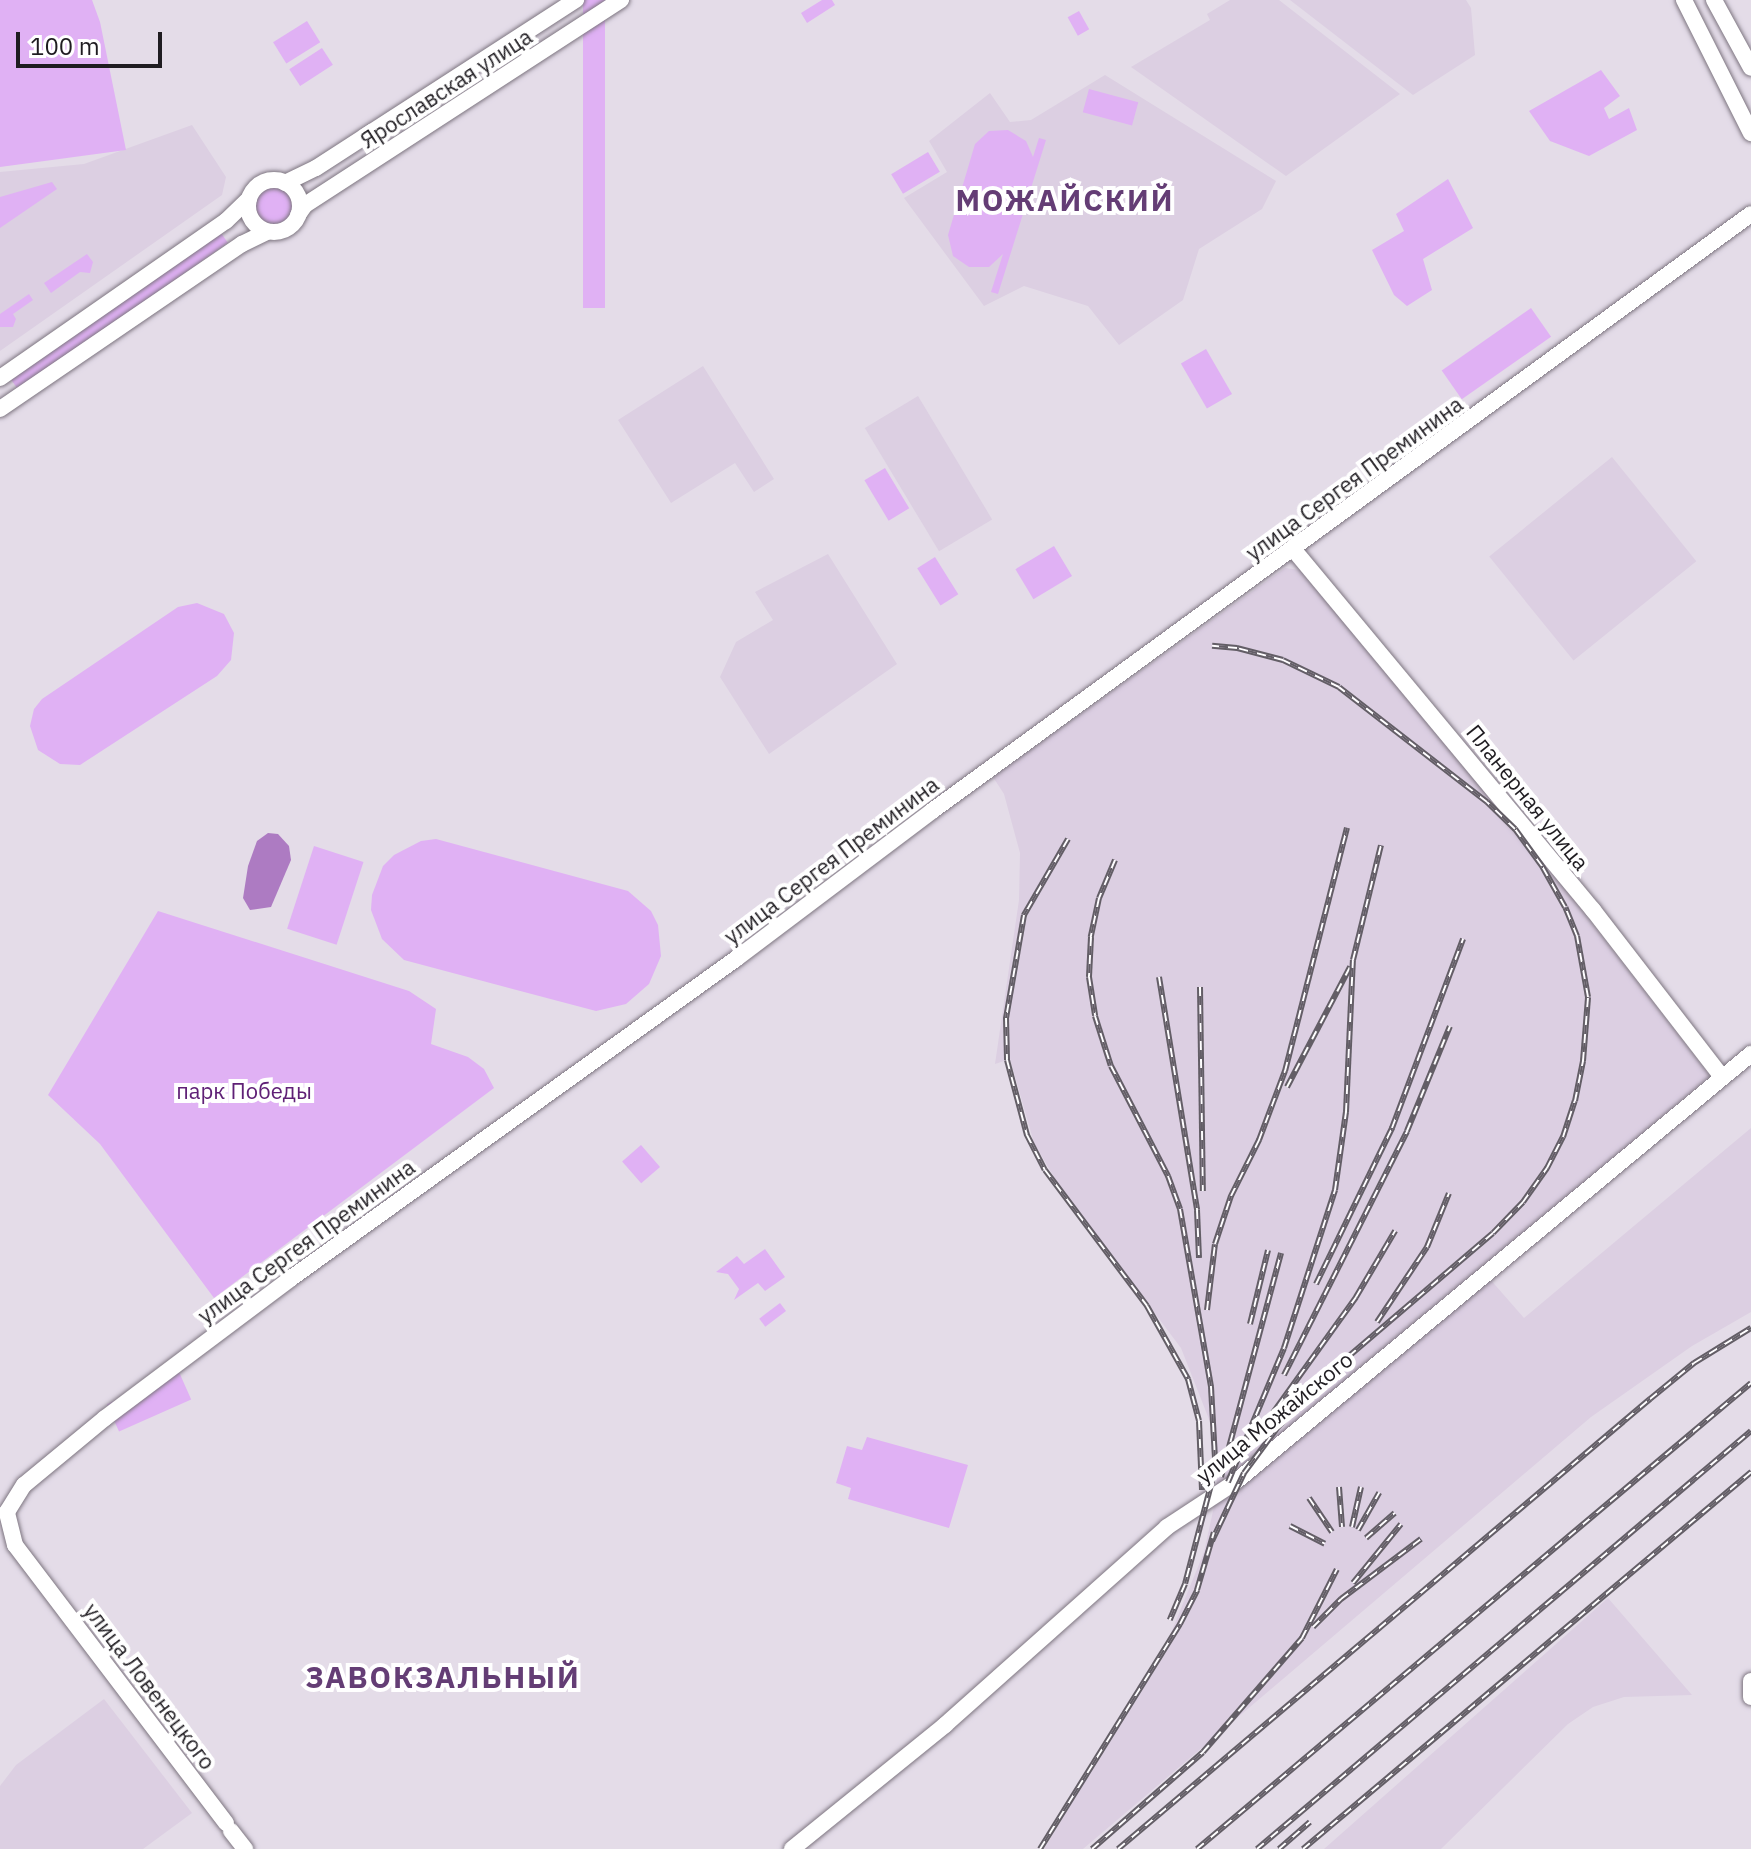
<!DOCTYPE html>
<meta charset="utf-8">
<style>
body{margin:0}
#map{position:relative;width:1751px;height:1849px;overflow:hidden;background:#e4dce8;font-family:"IBM Plex Sans",sans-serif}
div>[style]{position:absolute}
.built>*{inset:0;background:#dccfe2;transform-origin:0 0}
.green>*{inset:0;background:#e0b1f4;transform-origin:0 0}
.round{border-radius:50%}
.water>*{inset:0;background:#ad7bc2}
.roads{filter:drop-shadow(0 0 2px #7d7580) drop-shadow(0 0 2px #7d7580)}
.secondary>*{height:16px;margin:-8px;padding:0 8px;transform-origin:8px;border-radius:8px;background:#fff}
.secondary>.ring{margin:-8px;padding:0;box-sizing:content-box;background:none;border:16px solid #fff;border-radius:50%}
.rail>*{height:6px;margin-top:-3px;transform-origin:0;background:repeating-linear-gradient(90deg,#fff 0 9px,#635e66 0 18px);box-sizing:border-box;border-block:2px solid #635e66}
span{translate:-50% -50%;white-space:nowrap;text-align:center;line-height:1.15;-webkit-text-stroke:8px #fff;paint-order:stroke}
.street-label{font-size:22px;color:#1f1c21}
.park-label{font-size:22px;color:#5f2076}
.district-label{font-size:30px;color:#643d75;font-weight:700;letter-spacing:2px}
.scale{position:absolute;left:16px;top:32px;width:146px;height:36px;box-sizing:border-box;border:4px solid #1f1c21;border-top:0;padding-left:10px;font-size:24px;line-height:28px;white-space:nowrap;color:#1f1c21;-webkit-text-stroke:6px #fff;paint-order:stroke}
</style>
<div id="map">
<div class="built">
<div style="clip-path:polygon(1230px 0,1279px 0,1400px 94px,1286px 176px,1131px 67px,1210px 20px,1207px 14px)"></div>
<div style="clip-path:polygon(1290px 0,1466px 0,1471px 8px,1475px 55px,1413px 95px)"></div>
<div style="clip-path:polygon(1105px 75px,1276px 181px,1262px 209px,1199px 249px,1183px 300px,1119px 345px,1088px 306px,1024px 286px,984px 306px,904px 198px,947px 172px,929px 141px,990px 93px,1010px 122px,1031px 120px)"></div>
<div style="clip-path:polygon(192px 125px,226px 177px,222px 195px,0 351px,0 172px,84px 164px)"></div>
<div style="clip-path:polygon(703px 366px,774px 479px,754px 492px,735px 463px,671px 503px,618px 420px)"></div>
<div style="left:918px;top:396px;width:144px;height:62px;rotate:59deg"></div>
<div style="left:1612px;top:457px;width:134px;height:158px;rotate:51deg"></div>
<div style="clip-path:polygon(828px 554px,897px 664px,769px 754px,720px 677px,736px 642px,773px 620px,755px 592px)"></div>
<div style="clip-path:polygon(1285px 568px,1300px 570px,1493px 796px,1710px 1076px,1482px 1270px,1524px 1318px,1751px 1128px,1751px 1312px,1692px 1346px,1591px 1417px,1083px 1849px,1044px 1849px,1164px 1650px,1204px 1552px,1217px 1493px,1217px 1450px,1214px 1432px,1181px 1348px,1061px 1189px,1034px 1143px,1010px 1059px,995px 1064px,1019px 900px,1020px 853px,1004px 794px,993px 777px)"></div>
<div style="clip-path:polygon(1608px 1598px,1692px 1695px,1624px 1697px,1593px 1707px,1568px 1724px,1441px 1849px,1324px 1849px)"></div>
<div style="clip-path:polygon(104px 1699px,192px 1813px,143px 1849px,0 1849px,0 1786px,16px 1765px)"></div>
</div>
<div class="green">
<div style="clip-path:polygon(0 0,92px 0,100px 22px,126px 150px,0 167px)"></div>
<div style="left:583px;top:0;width:22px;height:308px"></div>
<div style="clip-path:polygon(822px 0,832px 0,835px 5px,807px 23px,801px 13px)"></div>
<div style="left:1079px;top:11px;width:21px;height:13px;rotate:61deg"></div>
<div style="left:307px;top:21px;width:25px;height:40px;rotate:58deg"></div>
<div style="left:322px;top:48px;width:20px;height:39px;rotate:57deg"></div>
<div style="clip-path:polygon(1601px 70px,1620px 96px,1604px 108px,1609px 119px,1629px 108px,1637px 130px,1589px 156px,1550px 141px,1529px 111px)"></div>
<div style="left:1089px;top:89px;width:51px;height:24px;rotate:15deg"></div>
<div style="clip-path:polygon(1008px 130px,1026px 141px,1033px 157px,1039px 138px,1046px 140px,998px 294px,991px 292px,1003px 254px,989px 267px,969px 267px,953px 256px,948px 235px,975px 144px,989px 131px)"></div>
<div style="left:928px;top:152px;width:23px;height:43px;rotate:59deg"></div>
<div style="clip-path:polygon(1448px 179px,1473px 228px,1423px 259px,1432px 290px,1407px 306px,1394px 295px,1372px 250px,1404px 231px,1396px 214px)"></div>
<div style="clip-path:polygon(52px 182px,57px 189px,0 228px,0 197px)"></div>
<div class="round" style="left:255px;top:186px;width:38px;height:38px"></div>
<div style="left:221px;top:233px;width:12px;height:256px;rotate:55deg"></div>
<div style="clip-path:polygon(87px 254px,93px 262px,90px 273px,80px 272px,51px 293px,44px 283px)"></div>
<div style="clip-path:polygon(29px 294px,33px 300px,13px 314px,16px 319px,13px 327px,0 327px,0 314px)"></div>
<div style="left:1531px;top:308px;width:35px;height:109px;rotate:55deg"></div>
<div style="left:1206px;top:349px;width:52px;height:29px;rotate:60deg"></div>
<div style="left:885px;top:468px;width:47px;height:24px;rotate:59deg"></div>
<div style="left:1054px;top:546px;width:35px;height:45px;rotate:59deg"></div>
<div style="left:935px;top:557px;width:44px;height:21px;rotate:58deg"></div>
<div style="clip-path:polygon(197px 603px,224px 614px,234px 633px,231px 660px,217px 676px,80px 765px,60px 764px,38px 750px,30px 726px,34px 709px,42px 699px,178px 607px)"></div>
<div style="clip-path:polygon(436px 839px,628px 891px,651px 911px,658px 925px,661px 956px,649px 984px,626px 1004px,596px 1011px,404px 960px,382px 939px,371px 910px,372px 895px,383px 866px,394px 855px,421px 841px)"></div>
<div style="left:314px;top:846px;width:52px;height:87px;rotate:18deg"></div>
<div style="clip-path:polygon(158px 911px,409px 991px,436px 1009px,431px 1044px,468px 1057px,484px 1069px,494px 1088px,214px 1298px,100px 1144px,48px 1095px)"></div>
<div style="left:641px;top:1145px;width:29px;height:25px;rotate:49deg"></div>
<div style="clip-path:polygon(765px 1249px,785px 1277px,765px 1291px,758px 1283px,734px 1300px,739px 1289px,728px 1274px,716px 1272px,737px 1256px,744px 1264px)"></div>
<div style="left:780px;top:1303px;width:10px;height:26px;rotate:53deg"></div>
<div style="left:179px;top:1372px;width:30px;height:79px;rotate:66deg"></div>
<div style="clip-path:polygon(867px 1437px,968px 1465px,949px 1528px,848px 1499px,851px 1488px,836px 1483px,847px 1446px,862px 1450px)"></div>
</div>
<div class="water">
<div style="clip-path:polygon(268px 833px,278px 834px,289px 846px,291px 860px,271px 907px,250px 910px,243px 898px,248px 866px,257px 841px)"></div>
</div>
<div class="roads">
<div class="secondary">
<div style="left:1684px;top:0;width:149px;rotate:63.3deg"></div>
<div style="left:1714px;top:0;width:77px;rotate:61.4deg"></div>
<div class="ring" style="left:248px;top:180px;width:36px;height:36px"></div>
<div style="left:285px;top:183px;width:34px;rotate:-26deg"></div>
<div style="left:316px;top:168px;width:310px;rotate:-32.9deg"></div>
<div style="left:298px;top:215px;width:12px;rotate:-55deg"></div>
<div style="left:305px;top:205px;width:377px;rotate:-33deg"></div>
<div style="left:0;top:378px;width:275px;rotate:-34.8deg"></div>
<div style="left:226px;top:221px;width:32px;rotate:-44deg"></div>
<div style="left:0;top:409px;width:293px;rotate:-34.3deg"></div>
<div style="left:242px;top:244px;width:28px;rotate:-26deg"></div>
<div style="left:1294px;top:550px;width:468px;rotate:50.3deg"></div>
<div style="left:1593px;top:910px;width:211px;rotate:52.3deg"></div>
<div style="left:1751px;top:1681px;width:16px;rotate:90deg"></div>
<div style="left:226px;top:1823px;width:349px;rotate:-127.2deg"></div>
<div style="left:15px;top:1545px;width:34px;rotate:-104deg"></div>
<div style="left:7px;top:1512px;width:32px;rotate:-58deg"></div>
<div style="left:24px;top:1485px;width:105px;rotate:-39.6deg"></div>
<div style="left:105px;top:1418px;width:231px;rotate:-36.9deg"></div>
<div style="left:290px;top:1279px;width:550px;rotate:-35.68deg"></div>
<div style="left:737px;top:958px;width:244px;rotate:-37deg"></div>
<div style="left:932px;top:811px;width:1013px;rotate:-36.09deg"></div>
<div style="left:231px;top:1831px;width:23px;rotate:52deg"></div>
<div style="left:792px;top:1849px;width:197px;rotate:-39deg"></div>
<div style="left:945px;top:1725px;width:297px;rotate:-41.7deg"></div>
<div style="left:1167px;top:1527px;width:80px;rotate:-33.3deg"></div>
<div style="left:1234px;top:1483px;width:672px;rotate:-39.69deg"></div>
</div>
</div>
<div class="rail">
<div style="left:1068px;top:839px;width:88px;rotate:120.1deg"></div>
<div style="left:1024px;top:915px;width:105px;rotate:99.9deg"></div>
<div style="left:1006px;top:1018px;width:42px;rotate:88.6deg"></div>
<div style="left:1007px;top:1060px;width:78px;rotate:75.1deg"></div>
<div style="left:1027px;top:1135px;width:39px;rotate:63deg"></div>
<div style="left:1045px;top:1170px;width:170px;rotate:53.1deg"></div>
<div style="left:1147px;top:1306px;width:84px;rotate:60.7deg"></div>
<div style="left:1188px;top:1379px;width:43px;rotate:75.3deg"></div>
<div style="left:1199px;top:1421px;width:69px;rotate:87.5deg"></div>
<div style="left:1115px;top:860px;width:41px;rotate:112.8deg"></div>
<div style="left:1099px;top:898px;width:40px;rotate:102deg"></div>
<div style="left:1091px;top:937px;width:40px;rotate:92.9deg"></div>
<div style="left:1089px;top:977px;width:39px;rotate:81deg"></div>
<div style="left:1095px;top:1016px;width:52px;rotate:72.3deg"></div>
<div style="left:1111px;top:1066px;width:124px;rotate:62.6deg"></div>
<div style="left:1168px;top:1176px;width:35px;rotate:70deg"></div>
<div style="left:1180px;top:1209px;width:181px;rotate:80.1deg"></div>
<div style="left:1211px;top:1387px;width:72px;rotate:86.8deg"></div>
<div style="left:1215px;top:1459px;width:22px;rotate:98deg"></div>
<div style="left:1212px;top:1481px;width:106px;rotate:104.7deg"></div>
<div style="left:1185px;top:1584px;width:39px;rotate:113deg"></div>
<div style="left:1159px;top:977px;width:236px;rotate:80.7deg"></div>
<div style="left:1197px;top:1210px;width:48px;rotate:87.6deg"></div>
<div style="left:1200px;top:987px;width:204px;rotate:89.2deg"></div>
<div style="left:1287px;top:1087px;width:136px;rotate:-62.3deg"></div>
<div style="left:1316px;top:1284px;width:174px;rotate:-64deg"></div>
<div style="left:1392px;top:1128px;width:202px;rotate:-69.4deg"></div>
<div style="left:1207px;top:1310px;width:66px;rotate:-83.1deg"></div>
<div style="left:1215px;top:1244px;width:51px;rotate:-71.6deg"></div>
<div style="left:1231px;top:1196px;width:63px;rotate:-63.4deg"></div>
<div style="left:1259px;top:1140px;width:74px;rotate:-69.4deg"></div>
<div style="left:1285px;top:1071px;width:251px;rotate:-75.7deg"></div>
<div style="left:1377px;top:1322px;width:90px;rotate:-56.3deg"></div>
<div style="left:1427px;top:1247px;width:58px;rotate:-67.8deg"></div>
<div style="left:1250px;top:1324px;width:76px;rotate:-76.3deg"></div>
<div style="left:1284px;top:1375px;width:273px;rotate:-63.2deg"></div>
<div style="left:1407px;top:1131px;width:113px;rotate:-67.7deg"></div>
<div style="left:1257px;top:1435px;width:170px;rotate:-54.3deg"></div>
<div style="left:1356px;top:1297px;width:77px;rotate:-59.4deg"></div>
<div style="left:1221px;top:1477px;width:232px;rotate:-75deg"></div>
<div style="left:1228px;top:1482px;width:145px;rotate:-67.3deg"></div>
<div style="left:1284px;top:1348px;width:166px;rotate:-72.1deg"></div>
<div style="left:1335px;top:1190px;width:79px;rotate:-82deg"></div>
<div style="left:1346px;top:1112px;width:152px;rotate:-87.4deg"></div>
<div style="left:1353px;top:960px;width:118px;rotate:-76.3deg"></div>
<div style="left:1339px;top:1487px;width:40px;rotate:85.7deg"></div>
<div style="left:1309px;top:1498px;width:41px;rotate:55.9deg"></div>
<div style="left:1290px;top:1526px;width:39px;rotate:27deg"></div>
<div style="left:1352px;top:1527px;width:41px;rotate:-77.3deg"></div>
<div style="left:1358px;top:1530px;width:43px;rotate:-60.4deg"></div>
<div style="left:1366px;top:1538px;width:38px;rotate:-41deg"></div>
<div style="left:1212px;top:1541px;width:75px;rotate:-64.8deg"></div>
<div style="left:1244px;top:1473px;width:56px;rotate:-53.7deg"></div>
<div style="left:1277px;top:1428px;width:102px;rotate:-45deg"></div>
<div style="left:1349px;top:1356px;width:189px;rotate:-40.5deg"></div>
<div style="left:1493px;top:1233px;width:43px;rotate:-45.9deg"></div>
<div style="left:1523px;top:1202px;width:42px;rotate:-54.8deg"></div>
<div style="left:1547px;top:1168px;width:35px;rotate:-63deg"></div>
<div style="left:1563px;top:1137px;width:38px;rotate:-72deg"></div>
<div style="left:1575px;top:1101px;width:41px;rotate:-78.7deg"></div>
<div style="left:1583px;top:1061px;width:64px;rotate:-85.5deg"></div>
<div style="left:1588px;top:997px;width:62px;rotate:-100.2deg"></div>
<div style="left:1577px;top:936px;width:31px;rotate:-112deg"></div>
<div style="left:1565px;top:907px;width:47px;rotate:-119.3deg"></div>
<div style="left:1542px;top:866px;width:46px;rotate:-126.1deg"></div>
<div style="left:1515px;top:829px;width:39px;rotate:-136deg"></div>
<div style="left:1487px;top:802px;width:187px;rotate:-142.2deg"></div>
<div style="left:1339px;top:687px;width:62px;rotate:-154.3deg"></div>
<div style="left:1283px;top:660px;width:48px;rotate:-165.4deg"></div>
<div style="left:1237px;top:648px;width:25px;rotate:-175deg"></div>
<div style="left:1353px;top:1583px;width:76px;rotate:-50.9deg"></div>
<div style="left:1313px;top:1627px;width:40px;rotate:-45deg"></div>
<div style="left:1341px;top:1599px;width:100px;rotate:-36.9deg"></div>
<div style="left:1040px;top:1849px;width:265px;rotate:-58.1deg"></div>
<div style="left:1180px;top:1624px;width:38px;rotate:-63deg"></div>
<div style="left:1197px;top:1590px;width:60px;rotate:-73.7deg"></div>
<div style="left:1092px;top:1849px;width:147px;rotate:-41.1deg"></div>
<div style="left:1203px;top:1752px;width:151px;rotate:-49deg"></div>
<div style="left:1302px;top:1638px;width:77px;rotate:-63.1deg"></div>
<div style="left:1118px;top:1849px;width:697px;rotate:-40.23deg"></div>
<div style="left:1650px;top:1399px;width:57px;rotate:-39.3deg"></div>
<div style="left:1694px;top:1363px;width:67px;rotate:-31.6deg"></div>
<div style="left:1197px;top:1849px;width:724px;rotate:-40.07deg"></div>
<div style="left:1257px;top:1849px;width:647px;rotate:-40.24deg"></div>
<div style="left:1279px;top:1849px;width:41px;rotate:-41.1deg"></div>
<div style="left:1303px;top:1849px;width:586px;rotate:-40.08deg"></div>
</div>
<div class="street-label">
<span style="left:446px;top:88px;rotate:-33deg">Ярославская улица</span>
<span style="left:1354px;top:478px;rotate:-36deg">улица Сергея Преминина</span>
<span style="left:1528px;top:797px;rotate:51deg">Планерная улица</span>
<span style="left:831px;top:860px;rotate:-37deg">улица Сергея Преминина</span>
<span style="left:306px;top:1241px;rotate:-36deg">улица Сергея Преминина</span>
<span style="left:1274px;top:1417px;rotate:-39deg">улица Можайского</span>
<span style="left:150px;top:1686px;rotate:53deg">улица Ловенецкого</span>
</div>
<div class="park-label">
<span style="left:244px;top:1091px">парк Победы</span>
</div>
<div class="district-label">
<span style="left:1065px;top:200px">МОЖАЙСКИЙ</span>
<span style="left:443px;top:1677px">ЗАВОКЗАЛЬНЫЙ</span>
</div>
<div class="scale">100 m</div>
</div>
